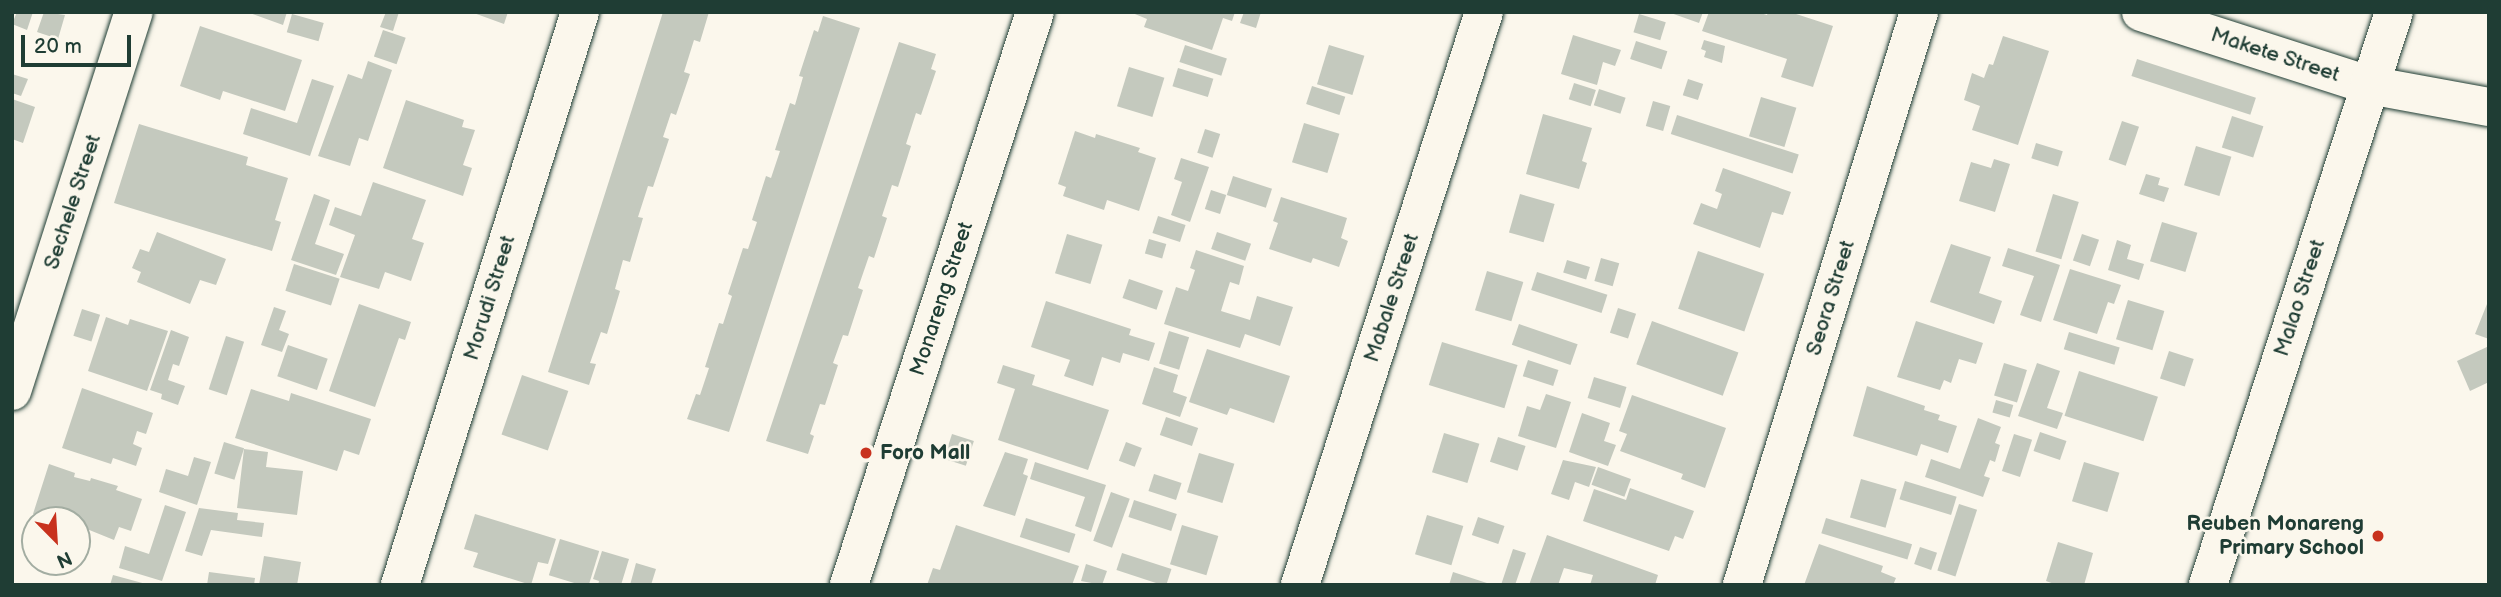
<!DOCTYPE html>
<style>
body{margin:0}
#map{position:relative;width:2501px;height:597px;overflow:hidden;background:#fbf7ec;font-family:"Balsamiq Sans",sans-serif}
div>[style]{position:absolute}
.building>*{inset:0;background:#c4c9be;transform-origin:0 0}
.roads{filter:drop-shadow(0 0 2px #1f3d34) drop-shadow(0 0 2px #1f3d34)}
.minor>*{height:38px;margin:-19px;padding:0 19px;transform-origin:19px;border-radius:19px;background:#fbf7ec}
.dots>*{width:19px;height:19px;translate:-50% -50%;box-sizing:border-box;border:4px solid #fbf7ec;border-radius:50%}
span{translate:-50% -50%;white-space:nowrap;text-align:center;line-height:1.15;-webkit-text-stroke:5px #fbf7ec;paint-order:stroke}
.street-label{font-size:21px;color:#1f3d34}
.poi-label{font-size:21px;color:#1f3d34;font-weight:700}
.left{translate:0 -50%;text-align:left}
.right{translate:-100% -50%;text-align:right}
.frame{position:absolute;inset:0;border:14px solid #1f3d34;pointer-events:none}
.north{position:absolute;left:21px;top:506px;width:70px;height:70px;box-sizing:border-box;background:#fbf7ec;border:2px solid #a3ada2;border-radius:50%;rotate:156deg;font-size:19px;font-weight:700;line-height:28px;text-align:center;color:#1f3d34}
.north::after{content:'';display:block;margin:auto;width:24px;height:32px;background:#c8321e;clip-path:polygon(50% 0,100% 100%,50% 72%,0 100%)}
.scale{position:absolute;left:21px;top:35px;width:110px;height:32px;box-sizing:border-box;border:4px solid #1f3d34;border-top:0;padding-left:9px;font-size:21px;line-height:24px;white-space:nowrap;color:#1f3d34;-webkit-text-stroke:5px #fbf7ec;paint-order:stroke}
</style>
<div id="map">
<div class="building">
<div style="clip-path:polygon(17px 12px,33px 12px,27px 30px,12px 24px)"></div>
<div style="clip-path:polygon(44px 12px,65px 15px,58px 39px,37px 32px)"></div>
<div style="clip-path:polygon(247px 12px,287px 12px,283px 25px)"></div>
<div style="clip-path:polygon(386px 12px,399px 12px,393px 31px,380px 27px)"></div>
<div style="clip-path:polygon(471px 12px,508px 12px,504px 24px)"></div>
<div style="clip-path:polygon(663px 12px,709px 12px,700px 42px,694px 40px,684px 72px,690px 74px,676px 115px,671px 113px,663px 137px,669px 139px,653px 187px,648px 186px,638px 217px,643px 218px,630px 262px,623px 260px,615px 289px,620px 291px,607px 334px,601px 332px,590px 363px,596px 364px,589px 385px,548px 372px)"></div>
<div style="clip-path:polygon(1130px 12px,1235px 12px,1232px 21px,1223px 18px,1212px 50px,1144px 27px,1147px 19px)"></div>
<div style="clip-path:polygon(1244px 12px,1261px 12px,1256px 28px,1240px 23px)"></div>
<div style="clip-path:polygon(1668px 12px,1703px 12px,1699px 23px)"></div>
<div style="clip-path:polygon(1709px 12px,1757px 12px,1767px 15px,1768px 12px,1790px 12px,1833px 26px,1813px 87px,1781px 77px,1787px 59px,1702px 31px)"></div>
<div style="left:292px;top:14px;width:33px;height:19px;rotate:16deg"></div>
<div style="left:1639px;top:14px;width:28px;height:19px;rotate:17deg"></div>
<div style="clip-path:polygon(823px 16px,860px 28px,729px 432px,687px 419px,696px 394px,700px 395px,709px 368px,705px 367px,719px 323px,723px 324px,732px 296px,728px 294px,743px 248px,748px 249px,757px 222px,752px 220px,766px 176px,771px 178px,780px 151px,775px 150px,790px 103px,795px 105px,803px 77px,799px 76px,814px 30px,818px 32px)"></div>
<div style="clip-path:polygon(200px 26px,302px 60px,285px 111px,223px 91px,220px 100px,180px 86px)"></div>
<div style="left:383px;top:30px;width:24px;height:28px;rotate:19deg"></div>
<div style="clip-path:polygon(1573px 35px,1621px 50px,1615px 66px,1603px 62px,1597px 85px,1561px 74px)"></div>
<div style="clip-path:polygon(2003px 36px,2049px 51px,2018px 145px,1972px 130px,1980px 106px,1964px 100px,1972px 73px,1984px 78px,1989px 64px,1993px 65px)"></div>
<div style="clip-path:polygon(1704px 40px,1725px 46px,1722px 63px,1704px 57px,1706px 51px,1701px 49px)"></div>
<div style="left:1636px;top:41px;width:33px;height:19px;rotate:18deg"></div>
<div style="clip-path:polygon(899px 42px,936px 54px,931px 69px,936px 71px,921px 115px,916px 113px,906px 144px,911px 146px,898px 187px,892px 185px,882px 216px,887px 218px,874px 258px,869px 256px,858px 288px,863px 290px,848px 336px,843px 335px,833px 363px,838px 365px,825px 405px,820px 404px,810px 434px,814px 436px,808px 454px,766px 441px)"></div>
<div style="left:1185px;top:45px;width:44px;height:18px;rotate:18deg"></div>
<div style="left:1329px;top:45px;width:37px;height:41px;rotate:17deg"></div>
<div style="left:2137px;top:59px;width:125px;height:18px;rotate:18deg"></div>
<div style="clip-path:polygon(368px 61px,392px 70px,368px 141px,359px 138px,350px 166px,318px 156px,348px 74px,362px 79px)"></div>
<div style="left:1129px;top:67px;width:37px;height:41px;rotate:17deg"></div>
<div style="left:1178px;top:68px;width:37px;height:19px;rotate:17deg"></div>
<div style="clip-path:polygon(12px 74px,28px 79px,21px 96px,12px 93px)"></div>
<div style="clip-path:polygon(312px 79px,334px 86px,310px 156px,243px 134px,251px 108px,297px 123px)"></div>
<div style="left:1688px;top:79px;width:16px;height:17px;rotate:18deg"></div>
<div style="left:1574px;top:83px;width:23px;height:17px;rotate:18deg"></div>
<div style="left:1312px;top:86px;width:35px;height:19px;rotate:18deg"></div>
<div style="left:1599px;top:89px;width:28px;height:17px;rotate:18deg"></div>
<div style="left:1761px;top:97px;width:37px;height:41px;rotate:17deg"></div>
<div style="clip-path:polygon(12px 99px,35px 107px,23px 143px,12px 139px)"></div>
<div style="clip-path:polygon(406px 100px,464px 120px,462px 127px,475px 130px,463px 165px,472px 168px,463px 196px,383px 168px)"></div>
<div style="left:1653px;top:101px;width:18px;height:26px;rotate:16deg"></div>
<div style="clip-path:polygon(1543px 114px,1592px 128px,1582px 161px,1587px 163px,1579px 189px,1526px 174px)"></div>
<div style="left:1677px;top:115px;width:128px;height:20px;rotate:18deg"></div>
<div style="left:2232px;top:116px;width:33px;height:33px;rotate:18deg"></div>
<div style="left:2122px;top:121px;width:18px;height:41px;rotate:19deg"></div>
<div style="left:1304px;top:123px;width:37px;height:41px;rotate:17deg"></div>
<div style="clip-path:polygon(139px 124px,248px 157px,246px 165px,288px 178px,275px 220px,281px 222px,272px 251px,114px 203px)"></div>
<div style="left:1205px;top:129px;width:16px;height:25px;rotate:18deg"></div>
<div style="clip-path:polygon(1075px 131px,1095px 138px,1096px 134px,1140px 148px,1138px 152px,1156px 158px,1139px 211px,1107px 200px,1104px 210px,1063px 196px,1066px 187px,1058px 184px)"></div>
<div style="left:2036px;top:143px;width:28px;height:16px;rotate:17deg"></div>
<div style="left:2196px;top:146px;width:37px;height:41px;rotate:17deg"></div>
<div style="clip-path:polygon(1181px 158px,1209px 167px,1190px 222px,1171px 215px,1182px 182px,1174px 179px)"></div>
<div style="clip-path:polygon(1994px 159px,2010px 164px,1995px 212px,1959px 201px,1971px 162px,1991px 168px)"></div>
<div style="clip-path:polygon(1723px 168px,1791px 192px,1783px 215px,1772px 212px,1760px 248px,1693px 224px,1701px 203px,1717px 209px,1722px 194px,1715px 191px)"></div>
<div style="clip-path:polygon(2146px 174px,2160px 178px,2158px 185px,2169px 188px,2164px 202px,2139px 194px)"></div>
<div style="left:1233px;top:176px;width:41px;height:20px;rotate:18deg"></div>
<div style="clip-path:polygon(373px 182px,426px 200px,412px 239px,424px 243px,411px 281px,385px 272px,379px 289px,340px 277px,355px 235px,329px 225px,335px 207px,361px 216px)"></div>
<div style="left:1211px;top:190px;width:16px;height:20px;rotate:18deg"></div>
<div style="clip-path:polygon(314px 194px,330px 200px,315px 244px,344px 254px,336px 275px,291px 260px)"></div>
<div style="left:1520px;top:194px;width:36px;height:40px;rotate:16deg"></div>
<div style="left:2053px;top:194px;width:27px;height:60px;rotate:17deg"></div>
<div style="clip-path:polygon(1281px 197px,1347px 218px,1341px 238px,1348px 241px,1339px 267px,1313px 258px,1311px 263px,1269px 249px,1278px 223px,1273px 221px)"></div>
<div style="left:1158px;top:216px;width:29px;height:18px;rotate:18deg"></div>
<div style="left:2162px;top:222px;width:37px;height:41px;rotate:17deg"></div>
<div style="clip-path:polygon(157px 232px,226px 259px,216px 285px,200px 280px,190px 304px,137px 282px,141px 272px,132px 268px,140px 249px,149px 252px)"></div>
<div style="left:1217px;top:232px;width:36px;height:18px;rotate:19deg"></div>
<div style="left:1067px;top:234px;width:37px;height:41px;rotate:17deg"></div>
<div style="left:2082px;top:234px;width:18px;height:28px;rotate:19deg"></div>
<div style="left:1149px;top:239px;width:18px;height:15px;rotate:16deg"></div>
<div style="clip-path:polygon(2117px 240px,2131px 245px,2127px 259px,2144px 264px,2139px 280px,2108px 270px)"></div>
<div style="clip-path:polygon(1951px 244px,1991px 257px,1979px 293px,2002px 301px,1994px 324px,1930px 302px)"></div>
<div style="clip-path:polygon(2008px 248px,2060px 265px,2041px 322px,2020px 315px,2034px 276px,2002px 266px)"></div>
<div style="clip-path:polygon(1196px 250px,1244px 266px,1239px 285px,1230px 282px,1221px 311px,1250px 320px,1257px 296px,1293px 307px,1280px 346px,1245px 334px,1240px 348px,1164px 324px,1176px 287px,1188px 291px,1195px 270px,1190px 268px)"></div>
<div style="left:1698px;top:251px;width:70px;height:61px;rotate:19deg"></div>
<div style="left:1601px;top:258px;width:19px;height:24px;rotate:16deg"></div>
<div style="left:1567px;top:260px;width:24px;height:13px;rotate:17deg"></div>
<div style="left:294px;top:264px;width:48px;height:28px;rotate:18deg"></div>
<div style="clip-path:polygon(2070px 269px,2121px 285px,2114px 304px,2108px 302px,2097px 334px,2053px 320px)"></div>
<div style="left:1487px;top:271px;width:38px;height:41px;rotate:17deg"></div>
<div style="left:1537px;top:272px;width:74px;height:19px;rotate:18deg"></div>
<div style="left:1129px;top:279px;width:36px;height:20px;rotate:19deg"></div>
<div style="clip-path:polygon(2489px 299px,2489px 339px,2475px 334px)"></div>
<div style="left:2128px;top:300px;width:38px;height:41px;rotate:17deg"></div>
<div style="clip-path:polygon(1046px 301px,1131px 329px,1129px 335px,1155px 343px,1149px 361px,1123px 353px,1120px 363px,1102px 357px,1093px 386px,1064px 376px,1070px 360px,1031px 347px)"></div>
<div style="clip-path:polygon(359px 304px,411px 322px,405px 340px,399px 338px,375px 407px,329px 391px)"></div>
<div style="clip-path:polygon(274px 307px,286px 311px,279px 330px,289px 334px,282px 352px,261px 345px)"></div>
<div style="left:1618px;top:308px;width:19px;height:26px;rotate:18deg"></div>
<div style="left:82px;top:309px;width:19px;height:28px;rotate:18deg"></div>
<div style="clip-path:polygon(106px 317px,128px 325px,130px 319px,168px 331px,147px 391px,88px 371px)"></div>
<div style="left:1652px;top:321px;width:92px;height:46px;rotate:20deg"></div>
<div style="clip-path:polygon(1916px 321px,1983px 343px,1976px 364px,1959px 359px,1951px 383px,1944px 380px,1940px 390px,1897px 377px)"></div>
<div style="left:1519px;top:324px;width:62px;height:22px;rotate:19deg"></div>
<div style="clip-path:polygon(171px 330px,189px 337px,179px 366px,173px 364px,168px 380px,185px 386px,178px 405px,161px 399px,162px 394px,150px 390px)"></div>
<div style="left:1169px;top:331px;width:21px;height:34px;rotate:17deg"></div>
<div style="left:2069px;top:332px;width:53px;height:18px;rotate:17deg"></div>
<div style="left:226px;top:336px;width:19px;height:56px;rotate:18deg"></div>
<div style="left:1442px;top:342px;width:79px;height:45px;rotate:17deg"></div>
<div style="left:288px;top:345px;width:42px;height:33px;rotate:19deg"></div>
<div style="clip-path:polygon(2489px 346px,2489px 382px,2470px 391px,2457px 361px)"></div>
<div style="clip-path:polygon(1207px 349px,1290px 376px,1274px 423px,1230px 408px,1227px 415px,1189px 402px)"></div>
<div style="left:2169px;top:351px;width:26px;height:29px;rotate:18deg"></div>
<div style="left:1528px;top:360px;width:32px;height:17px;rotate:18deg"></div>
<div style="left:2004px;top:363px;width:24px;height:34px;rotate:17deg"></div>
<div style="clip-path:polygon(2037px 363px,2060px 371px,2047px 408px,2063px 413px,2057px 429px,2018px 416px)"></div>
<div style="clip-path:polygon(1003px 365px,1035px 375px,1032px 385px,1109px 410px,1088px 470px,998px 440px,1015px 389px,997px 383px)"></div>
<div style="clip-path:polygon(1154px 367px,1178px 375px,1173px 392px,1187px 397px,1180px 417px,1142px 404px)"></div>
<div style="left:2079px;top:371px;width:83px;height:47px;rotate:18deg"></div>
<div style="left:522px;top:375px;width:49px;height:63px;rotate:19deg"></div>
<div style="left:1594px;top:377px;width:34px;height:22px;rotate:17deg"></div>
<div style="clip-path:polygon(1867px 386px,1925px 406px,1924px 410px,1940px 415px,1938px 420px,1957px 426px,1948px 453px,1921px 444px,1917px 456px,1853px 436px)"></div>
<div style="clip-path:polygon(82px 388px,153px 413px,146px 434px,137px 431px,133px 444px,142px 448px,136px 466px,113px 458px,111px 464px,62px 448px)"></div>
<div style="clip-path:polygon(251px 389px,289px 401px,291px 393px,371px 419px,359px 455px,344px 450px,337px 471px,235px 438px)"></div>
<div style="clip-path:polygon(1546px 394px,1571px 402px,1556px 448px,1518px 436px,1527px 406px,1540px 410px)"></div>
<div style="clip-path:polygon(1632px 395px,1726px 428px,1705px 488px,1681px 479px,1683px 474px,1620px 451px,1627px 434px,1619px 431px)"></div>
<div style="left:1996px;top:400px;width:18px;height:13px;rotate:16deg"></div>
<div style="clip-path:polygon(1582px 413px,1610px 423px,1604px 441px,1616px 445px,1608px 466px,1569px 452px)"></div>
<div style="left:1166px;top:417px;width:34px;height:19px;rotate:19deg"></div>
<div style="clip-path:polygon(1978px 418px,2001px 427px,1995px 443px,2000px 445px,1995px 462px,1990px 460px,1984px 476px,1990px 478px,1983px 497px,1925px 477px,1931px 459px,1960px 469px)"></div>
<div style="left:2040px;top:432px;width:28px;height:20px;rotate:19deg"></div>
<div style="left:1444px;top:433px;width:37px;height:41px;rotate:17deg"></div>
<div style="left:952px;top:434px;width:23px;height:26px;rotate:18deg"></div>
<div style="left:2014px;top:434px;width:19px;height:39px;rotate:18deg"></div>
<div style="left:1498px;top:437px;width:29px;height:26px;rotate:18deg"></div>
<div style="left:224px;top:442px;width:21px;height:33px;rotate:17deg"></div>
<div style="left:1126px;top:442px;width:17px;height:20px;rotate:21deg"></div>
<div style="clip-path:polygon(244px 449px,268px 452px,266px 467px,303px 471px,297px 515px,237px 508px)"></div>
<div style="clip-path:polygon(1005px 452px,1028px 459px,1023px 474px,1028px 476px,1015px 516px,983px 506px)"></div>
<div style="left:1199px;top:453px;width:37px;height:41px;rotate:17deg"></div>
<div style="clip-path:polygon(194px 457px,211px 462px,197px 505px,159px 492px,166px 469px,188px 476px)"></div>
<div style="clip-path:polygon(1563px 460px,1596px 467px,1589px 487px,1575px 482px,1569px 500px,1551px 494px)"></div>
<div style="clip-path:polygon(1035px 462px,1106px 485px,1091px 532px,1075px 526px,1085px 497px,1030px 479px)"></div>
<div style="left:2084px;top:462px;width:37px;height:41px;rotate:17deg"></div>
<div style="clip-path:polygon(49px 464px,75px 473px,74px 477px,90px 481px,91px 478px,118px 486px,116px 490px,142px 499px,131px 531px,119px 527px,114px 540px,77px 525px,77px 520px,60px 515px,58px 520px,52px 520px,33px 514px)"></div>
<div style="left:1598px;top:467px;width:35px;height:19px;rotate:20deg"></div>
<div style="left:1154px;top:474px;width:29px;height:18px;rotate:18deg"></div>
<div style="left:1861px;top:479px;width:37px;height:40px;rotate:16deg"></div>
<div style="left:1905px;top:481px;width:54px;height:19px;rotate:17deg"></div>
<div style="clip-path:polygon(1630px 488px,1694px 511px,1683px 539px,1675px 536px,1669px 551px,1583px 521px,1594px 489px,1626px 500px)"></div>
<div style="left:1111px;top:492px;width:20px;height:52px;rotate:20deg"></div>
<div style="left:1134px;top:500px;width:45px;height:18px;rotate:18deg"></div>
<div style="left:1959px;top:504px;width:19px;height:70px;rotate:18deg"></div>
<div style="clip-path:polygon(165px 505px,186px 512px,162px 581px,119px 568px,125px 546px,149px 554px)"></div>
<div style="clip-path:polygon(199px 508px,238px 513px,237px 520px,264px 523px,262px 537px,211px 530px,202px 556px,185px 551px)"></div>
<div style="clip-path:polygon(475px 514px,556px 539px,548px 564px,538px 562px,531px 585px,473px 567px,478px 553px,464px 549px)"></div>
<div style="left:1427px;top:515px;width:38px;height:41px;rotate:17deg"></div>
<div style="left:1478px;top:517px;width:28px;height:19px;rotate:19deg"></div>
<div style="left:1026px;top:518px;width:52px;height:20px;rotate:18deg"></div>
<div style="left:1826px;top:518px;width:90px;height:16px;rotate:17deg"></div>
<div style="clip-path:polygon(956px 525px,1079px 566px,1072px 585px,927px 585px,933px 568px,940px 570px)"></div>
<div style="left:1182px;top:525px;width:38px;height:41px;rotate:17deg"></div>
<div style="clip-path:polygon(1547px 535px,1658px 575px,1655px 585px,1590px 585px,1593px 575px,1564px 568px,1558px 585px,1529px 585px)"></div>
<div style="left:560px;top:539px;width:41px;height:38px;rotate:17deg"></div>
<div style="clip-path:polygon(2058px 542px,2093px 553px,2084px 585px,2057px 585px,2046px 581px)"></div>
<div style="clip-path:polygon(1819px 544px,1883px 566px,1881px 572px,1896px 578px,1893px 585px,1804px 585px)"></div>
<div style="left:1920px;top:547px;width:18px;height:18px;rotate:19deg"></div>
<div style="clip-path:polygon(1513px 549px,1526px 553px,1515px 585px,1501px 585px)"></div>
<div style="clip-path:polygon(602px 551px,629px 559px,621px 585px,598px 585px,599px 581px,593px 579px)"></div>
<div style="left:1122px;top:553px;width:52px;height:18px;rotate:18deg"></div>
<div style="clip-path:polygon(264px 556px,301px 562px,297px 585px,259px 585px)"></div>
<div style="clip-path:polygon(636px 563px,656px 569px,651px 585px,630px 585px)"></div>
<div style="clip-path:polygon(1086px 564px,1107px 571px,1102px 585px,1081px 581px)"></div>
<div style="clip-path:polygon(209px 572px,255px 578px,254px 585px,207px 585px)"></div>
<div style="clip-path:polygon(1453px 572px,1490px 584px,1490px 585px,1449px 585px)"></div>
<div style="clip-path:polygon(113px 575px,146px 584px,146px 585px,110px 585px)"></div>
</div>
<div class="roads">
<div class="minor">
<div style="left:2141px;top:12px;width:239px;rotate:17.8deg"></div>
<div style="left:2369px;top:85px;width:122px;rotate:10.4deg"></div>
<div style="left:12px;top:391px;width:398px;rotate:-72.2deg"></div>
<div style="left:400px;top:585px;width:601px;rotate:-72.56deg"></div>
<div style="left:849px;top:585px;width:602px;rotate:-72.02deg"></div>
<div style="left:1300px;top:585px;width:602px;rotate:-72.2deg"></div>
<div style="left:1742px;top:585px;width:600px;rotate:-72.83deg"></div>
<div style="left:2208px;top:585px;width:602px;rotate:-72.02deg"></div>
</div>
</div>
<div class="dots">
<div style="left:866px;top:453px;background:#c8321e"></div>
<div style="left:2378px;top:536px;background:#c8321e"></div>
</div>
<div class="street-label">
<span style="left:2275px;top:55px;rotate:18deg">Makete Street</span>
<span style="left:73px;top:202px;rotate:-72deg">Sechele Street</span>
<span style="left:490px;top:298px;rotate:-73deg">Morudi Street</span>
<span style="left:1392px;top:298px;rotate:-72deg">Mabale Street</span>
<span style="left:1831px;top:298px;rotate:-73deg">Seora Street</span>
<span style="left:2300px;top:298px;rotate:-72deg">Malao Street</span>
<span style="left:942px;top:299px;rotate:-72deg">Monareng Street</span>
</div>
<div class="poi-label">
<span class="left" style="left:880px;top:453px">Foro Mall</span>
<span class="right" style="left:2364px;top:536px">Reuben Monareng<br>Primary School</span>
</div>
<div class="frame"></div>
<div class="north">N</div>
<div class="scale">20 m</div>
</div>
